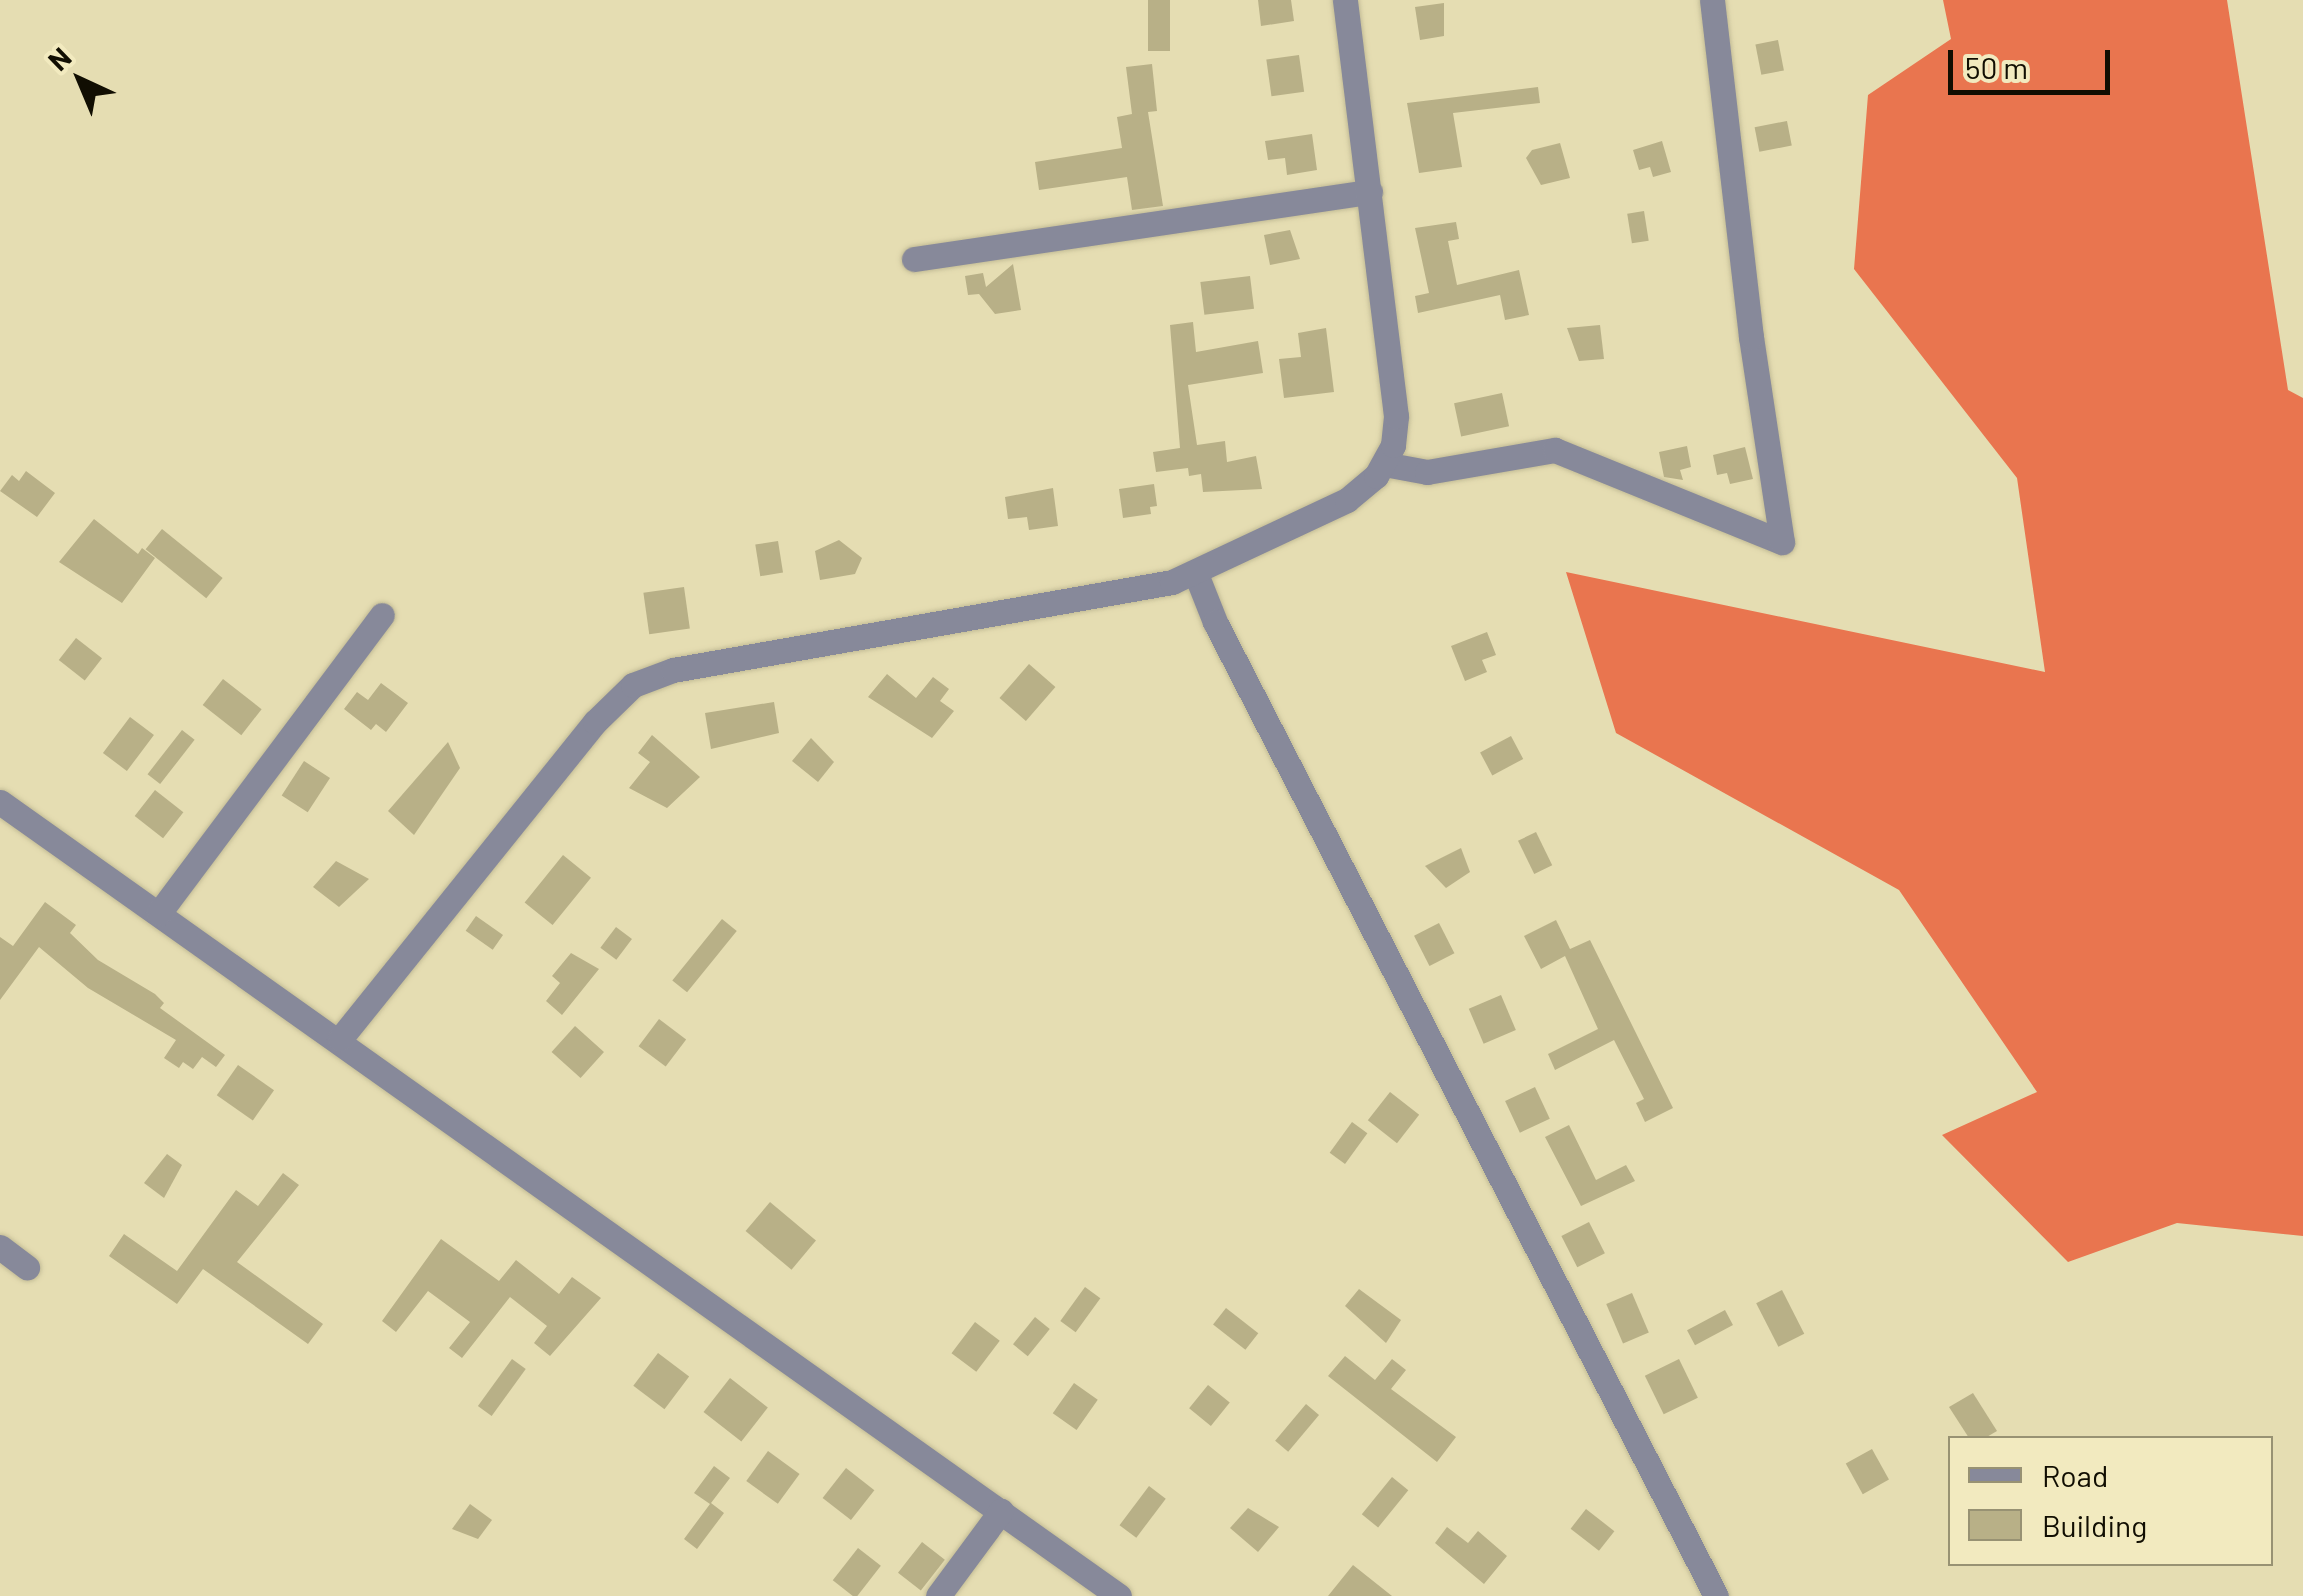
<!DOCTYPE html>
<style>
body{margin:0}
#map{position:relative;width:2303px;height:1596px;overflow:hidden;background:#e5ddb2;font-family:Barlow,sans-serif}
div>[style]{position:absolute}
.forest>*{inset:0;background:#e9754f}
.building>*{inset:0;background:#b8b087;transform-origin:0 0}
.roads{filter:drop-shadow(0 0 2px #c3bc96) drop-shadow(0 0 2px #c3bc96)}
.minor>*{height:25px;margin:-12.5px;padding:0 12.5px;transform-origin:12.5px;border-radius:12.5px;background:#87899a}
span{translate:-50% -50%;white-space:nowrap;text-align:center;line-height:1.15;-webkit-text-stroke:8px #f2eabf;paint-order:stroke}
.legend{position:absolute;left:1948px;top:1436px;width:325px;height:130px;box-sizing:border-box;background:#f2eabf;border:2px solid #989273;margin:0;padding:12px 18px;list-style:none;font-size:30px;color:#110e02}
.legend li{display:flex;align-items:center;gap:20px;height:50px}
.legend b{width:50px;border:2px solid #989273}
.north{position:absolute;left:30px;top:30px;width:100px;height:100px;-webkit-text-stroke:8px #f2eabf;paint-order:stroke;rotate:316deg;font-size:28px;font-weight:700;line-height:40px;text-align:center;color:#110e02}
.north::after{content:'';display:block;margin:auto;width:35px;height:45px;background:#110e02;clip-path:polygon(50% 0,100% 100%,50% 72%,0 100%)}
.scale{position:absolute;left:1948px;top:50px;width:162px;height:45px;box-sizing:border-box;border:5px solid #110e02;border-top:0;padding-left:12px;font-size:30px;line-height:35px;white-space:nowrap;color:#110e02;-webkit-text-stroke:8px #f2eabf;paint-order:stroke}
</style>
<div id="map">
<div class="forest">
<div style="clip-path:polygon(1943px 0,2227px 0,2288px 390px,2303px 398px,2303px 1236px,2177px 1223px,2068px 1262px,1942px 1135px,2037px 1092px,1899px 890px,1616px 733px,1566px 572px,2045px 672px,2017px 478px,1854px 269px,1868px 95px,1951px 39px)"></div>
</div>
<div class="building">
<div style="left:1148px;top:0;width:22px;height:51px"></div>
<div style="clip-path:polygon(1258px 0,1291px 0,1294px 21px,1261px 26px)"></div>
<div style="clip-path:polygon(1444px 3px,1444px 36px,1420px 40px,1415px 7px)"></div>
<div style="left:1778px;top:40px;width:31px;height:23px;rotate:79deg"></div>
<div style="left:1299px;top:55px;width:37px;height:33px;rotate:82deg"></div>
<div style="clip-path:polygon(1152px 64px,1157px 111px,1148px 112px,1163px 206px,1132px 210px,1127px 177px,1039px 190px,1035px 162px,1122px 148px,1117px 117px,1132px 114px,1126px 67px)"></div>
<div style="clip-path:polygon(1538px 87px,1540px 103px,1453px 113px,1462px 167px,1419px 173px,1407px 103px)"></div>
<div style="left:1787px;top:121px;width:25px;height:33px;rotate:79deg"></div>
<div style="clip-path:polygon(1312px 134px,1317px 170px,1287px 175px,1285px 158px,1268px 160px,1265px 141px)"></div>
<div style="clip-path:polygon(1662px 141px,1671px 172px,1653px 177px,1650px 167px,1639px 170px,1633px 150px)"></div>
<div style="clip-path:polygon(1560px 143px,1570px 178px,1541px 185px,1526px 158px,1532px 150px)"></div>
<div style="left:1644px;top:211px;width:30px;height:17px;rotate:81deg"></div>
<div style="clip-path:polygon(1456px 222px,1459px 239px,1448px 241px,1457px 285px,1519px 270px,1529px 315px,1505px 320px,1500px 295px,1418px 313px,1415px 296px,1429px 293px,1415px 228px)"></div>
<div style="clip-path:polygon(1290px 230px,1300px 259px,1270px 265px,1264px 235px)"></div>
<div style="clip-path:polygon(1013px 264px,1021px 310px,995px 314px,979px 294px,968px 295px,965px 276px,983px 273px,986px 287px)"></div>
<div style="left:1250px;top:276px;width:33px;height:50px;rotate:83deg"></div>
<div style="clip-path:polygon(1193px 322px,1196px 352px,1258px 341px,1263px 373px,1188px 385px,1197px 445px,1225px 441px,1227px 462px,1256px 456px,1262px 489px,1203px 492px,1201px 474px,1189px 476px,1188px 468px,1156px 472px,1153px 452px,1180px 448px,1170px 325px)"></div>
<div style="clip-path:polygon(1600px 325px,1604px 359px,1579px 361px,1567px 328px)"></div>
<div style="clip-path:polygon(1326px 328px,1334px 392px,1284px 398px,1279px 359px,1301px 357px,1298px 333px)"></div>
<div style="left:1502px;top:393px;width:34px;height:49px;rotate:78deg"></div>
<div style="clip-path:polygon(1687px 446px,1691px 467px,1680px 470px,1683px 480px,1664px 477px,1659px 452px)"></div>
<div style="clip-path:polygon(1745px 447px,1753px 479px,1730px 484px,1727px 473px,1717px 475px,1713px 455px)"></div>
<div style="clip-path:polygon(26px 471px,55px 493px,37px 517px,0 491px,12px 475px,19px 481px)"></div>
<div style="clip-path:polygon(1154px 484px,1157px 506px,1150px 507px,1151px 514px,1123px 518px,1119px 489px)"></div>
<div style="clip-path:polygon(1053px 488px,1058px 526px,1029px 530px,1027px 517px,1008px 519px,1005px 497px)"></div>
<div style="clip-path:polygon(94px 519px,138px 554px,142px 548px,155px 558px,122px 603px,59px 562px)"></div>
<div style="left:162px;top:529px;width:78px;height:26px;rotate:39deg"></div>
<div style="clip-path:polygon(839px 540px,862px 558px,855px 574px,820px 580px,815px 551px)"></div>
<div style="left:778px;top:541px;width:32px;height:23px;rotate:81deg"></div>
<div style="left:684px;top:587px;width:42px;height:41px;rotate:82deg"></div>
<div style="clip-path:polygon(1487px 632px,1496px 655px,1482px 660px,1487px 672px,1465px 681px,1451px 646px)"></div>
<div style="left:76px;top:638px;width:33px;height:28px;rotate:38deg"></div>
<div style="left:1029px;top:664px;width:35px;height:45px;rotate:41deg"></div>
<div style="clip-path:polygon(887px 674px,916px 698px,933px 677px,949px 689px,940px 701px,954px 711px,932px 738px,868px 697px)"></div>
<div style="left:223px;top:679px;width:49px;height:33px;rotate:38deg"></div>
<div style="clip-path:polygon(381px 683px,408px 703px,386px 732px,376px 724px,371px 730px,344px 709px,357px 692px,368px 700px)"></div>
<div style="clip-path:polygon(774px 702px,779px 733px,711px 749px,705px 713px)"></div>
<div style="left:130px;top:717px;width:30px;height:45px;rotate:37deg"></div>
<div style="left:182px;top:730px;width:16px;height:56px;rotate:38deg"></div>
<div style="clip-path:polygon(652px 735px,700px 777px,667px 808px,629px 788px,650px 762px,638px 753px)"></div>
<div style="left:1511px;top:736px;width:26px;height:35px;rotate:62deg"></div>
<div style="clip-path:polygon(811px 738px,834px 762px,818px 782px,792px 761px)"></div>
<div style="clip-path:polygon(448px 742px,460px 768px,414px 835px,388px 811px)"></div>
<div style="left:304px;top:761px;width:31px;height:41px;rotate:33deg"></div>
<div style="left:155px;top:790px;width:36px;height:33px;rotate:38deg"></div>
<div style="left:1536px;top:832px;width:37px;height:20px;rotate:64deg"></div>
<div style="clip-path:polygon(1461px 848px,1470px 872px,1446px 888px,1425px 866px)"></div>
<div style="left:563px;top:855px;width:36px;height:61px;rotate:39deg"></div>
<div style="clip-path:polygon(336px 861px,369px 879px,339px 907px,313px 887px)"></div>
<div style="clip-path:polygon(45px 902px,76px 925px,70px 933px,98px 960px,155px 994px,164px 1003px,160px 1008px,225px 1055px,216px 1067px,202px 1057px,193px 1069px,183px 1062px,179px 1068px,164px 1058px,176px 1040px,88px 988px,39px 947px,0 1000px,0 937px,13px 946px)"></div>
<div style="left:476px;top:916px;width:33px;height:18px;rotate:35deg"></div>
<div style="left:722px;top:919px;width:19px;height:79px;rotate:39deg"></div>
<div style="clip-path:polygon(1556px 920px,1570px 949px,1590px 940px,1673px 1108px,1645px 1122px,1636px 1103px,1644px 1099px,1614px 1040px,1555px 1070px,1548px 1054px,1598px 1029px,1565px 956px,1541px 969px,1524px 936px)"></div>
<div style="left:1439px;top:923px;width:34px;height:28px;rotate:63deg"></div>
<div style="left:616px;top:927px;width:20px;height:26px;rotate:37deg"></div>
<div style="clip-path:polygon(571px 953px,599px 969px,562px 1015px,546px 1001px,560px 983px,552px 976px)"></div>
<div style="left:1501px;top:995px;width:38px;height:35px;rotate:67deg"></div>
<div style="left:659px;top:1019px;width:34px;height:34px;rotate:37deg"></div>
<div style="left:575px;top:1026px;width:39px;height:35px;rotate:42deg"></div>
<div style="left:238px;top:1065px;width:44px;height:37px;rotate:35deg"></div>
<div style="left:1535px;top:1087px;width:35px;height:33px;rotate:65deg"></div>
<div style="left:1390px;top:1092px;width:37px;height:36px;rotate:38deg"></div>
<div style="left:1352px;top:1122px;width:19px;height:38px;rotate:36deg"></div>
<div style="clip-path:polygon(1569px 1125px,1596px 1180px,1626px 1165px,1635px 1181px,1581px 1206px,1545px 1137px)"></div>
<div style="clip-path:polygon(167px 1154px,182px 1165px,164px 1198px,144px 1183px)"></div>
<div style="clip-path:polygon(283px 1173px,299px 1185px,237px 1262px,323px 1324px,308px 1344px,203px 1269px,177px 1304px,109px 1256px,124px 1234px,177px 1271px,236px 1190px,258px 1206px)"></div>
<div style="left:770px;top:1202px;width:60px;height:38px;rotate:40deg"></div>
<div style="left:1589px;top:1222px;width:35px;height:31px;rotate:63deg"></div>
<div style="clip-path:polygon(441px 1239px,499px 1281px,516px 1260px,559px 1294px,572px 1277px,601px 1298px,550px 1356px,534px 1343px,547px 1326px,510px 1297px,462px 1358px,449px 1348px,470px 1322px,428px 1291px,396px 1332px,382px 1321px)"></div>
<div style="left:1085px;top:1287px;width:19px;height:42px;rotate:36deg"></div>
<div style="clip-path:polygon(1359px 1289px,1401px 1320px,1386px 1343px,1345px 1306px)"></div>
<div style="left:1782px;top:1290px;width:49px;height:29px;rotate:63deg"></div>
<div style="left:1632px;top:1293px;width:43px;height:28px;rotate:67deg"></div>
<div style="left:1226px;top:1308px;width:41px;height:21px;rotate:38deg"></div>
<div style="left:1725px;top:1310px;width:17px;height:43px;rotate:62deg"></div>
<div style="left:1035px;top:1317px;width:19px;height:35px;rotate:39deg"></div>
<div style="left:975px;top:1322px;width:31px;height:39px;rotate:37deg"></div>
<div style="left:658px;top:1353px;width:39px;height:41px;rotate:37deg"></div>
<div style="clip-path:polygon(1345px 1356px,1375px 1380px,1392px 1359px,1406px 1370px,1391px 1389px,1456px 1437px,1437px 1462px,1328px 1376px)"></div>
<div style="left:512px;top:1359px;width:17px;height:58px;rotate:36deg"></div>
<div style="left:1679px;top:1359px;width:43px;height:38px;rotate:64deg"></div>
<div style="left:730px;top:1378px;width:48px;height:43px;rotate:38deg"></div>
<div style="left:1074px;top:1383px;width:29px;height:37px;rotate:35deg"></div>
<div style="left:1208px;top:1385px;width:28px;height:30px;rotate:39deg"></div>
<div style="clip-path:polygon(1973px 1393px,1997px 1431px,1985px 1438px,1969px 1438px,1949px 1407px)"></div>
<div style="left:1306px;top:1404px;width:17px;height:48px;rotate:40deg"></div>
<div style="left:1872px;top:1449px;width:35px;height:30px;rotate:61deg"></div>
<div style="left:768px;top:1451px;width:39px;height:37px;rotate:36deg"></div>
<div style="clip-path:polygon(714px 1466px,730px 1478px,711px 1503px,724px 1513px,697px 1549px,684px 1539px,710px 1504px,694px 1493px)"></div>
<div style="left:846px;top:1468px;width:36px;height:38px;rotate:38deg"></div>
<div style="left:1392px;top:1477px;width:21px;height:48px;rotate:39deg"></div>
<div style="left:1149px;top:1486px;width:21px;height:49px;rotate:37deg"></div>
<div style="clip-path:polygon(470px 1504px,492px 1520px,478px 1539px,452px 1529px)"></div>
<div style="clip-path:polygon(1248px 1508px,1279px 1527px,1258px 1552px,1230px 1528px)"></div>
<div style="left:1586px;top:1509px;width:36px;height:25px;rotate:38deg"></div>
<div style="clip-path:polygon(1447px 1527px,1468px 1543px,1478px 1531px,1507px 1556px,1484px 1584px,1435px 1543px)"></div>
<div style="left:922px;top:1542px;width:29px;height:39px;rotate:38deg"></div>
<div style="left:858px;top:1548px;width:29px;height:41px;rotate:38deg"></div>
<div style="clip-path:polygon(1353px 1565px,1392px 1596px,1328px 1596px)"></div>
</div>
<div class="roads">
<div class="minor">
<div style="left:914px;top:259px;width:461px;rotate:-8.4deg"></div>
<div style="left:1384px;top:464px;width:44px;rotate:10.5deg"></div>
<div style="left:1427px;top:472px;width:130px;rotate:-9.8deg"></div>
<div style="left:1555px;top:450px;width:245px;rotate:22.1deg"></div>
<div style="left:1782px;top:542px;width:207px;rotate:-98.6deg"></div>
<div style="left:1751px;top:337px;width:339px;rotate:-96.6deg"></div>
<div style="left:1196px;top:574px;width:52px;rotate:68.4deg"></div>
<div style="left:1215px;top:622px;width:1095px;rotate:62.78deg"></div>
<div style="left:0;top:802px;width:1372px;rotate:35.36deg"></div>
<div style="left:159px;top:913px;width:372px;rotate:-53.2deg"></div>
<div style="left:340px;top:1039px;width:407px;rotate:-51.2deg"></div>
<div style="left:595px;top:722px;width:53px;rotate:-44.2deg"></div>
<div style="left:633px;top:685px;width:43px;rotate:-20.6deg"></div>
<div style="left:673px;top:670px;width:507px;rotate:-10deg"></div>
<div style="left:1172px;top:582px;width:193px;rotate:-25.1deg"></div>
<div style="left:1347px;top:500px;width:38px;rotate:-40deg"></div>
<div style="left:1376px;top:476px;width:35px;rotate:-61deg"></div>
<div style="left:1393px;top:445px;width:29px;rotate:-84deg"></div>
<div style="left:1396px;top:416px;width:419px;rotate:-97deg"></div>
<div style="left:0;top:1247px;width:34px;rotate:37deg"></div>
<div style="left:938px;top:1596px;width:106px;rotate:-53.5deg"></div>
</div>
</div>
<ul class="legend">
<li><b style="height:12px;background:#87899a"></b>Road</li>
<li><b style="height:28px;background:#b8b087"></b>Building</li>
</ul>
<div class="north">N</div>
<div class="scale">50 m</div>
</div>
